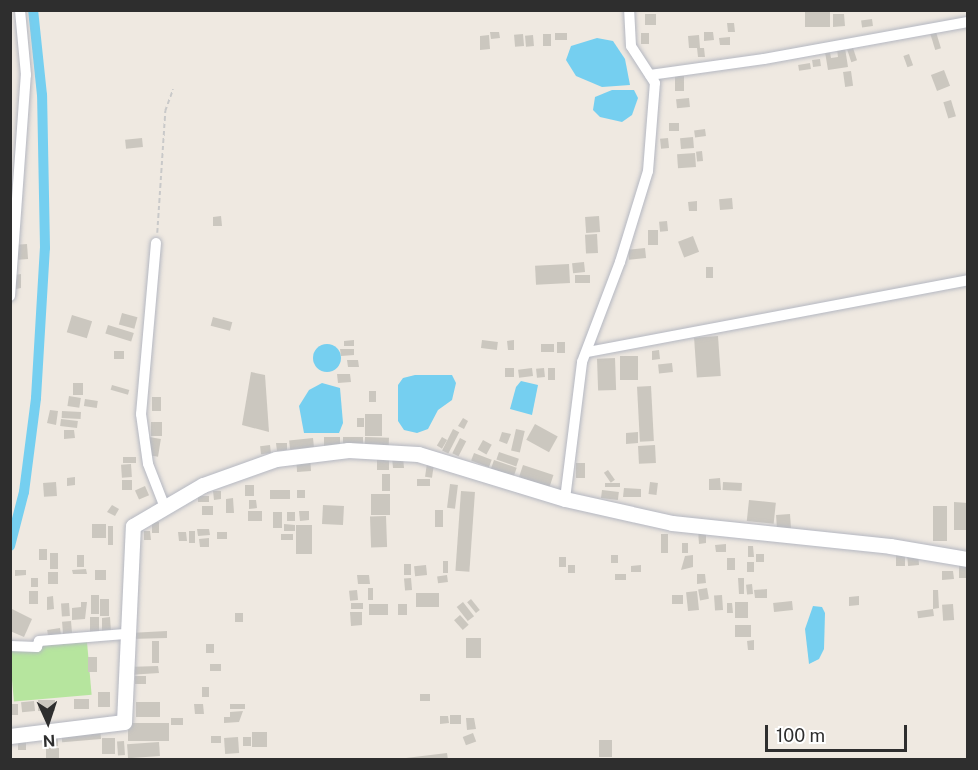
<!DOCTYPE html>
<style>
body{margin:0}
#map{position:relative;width:978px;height:770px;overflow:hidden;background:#efe9e1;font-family:"Public Sans",sans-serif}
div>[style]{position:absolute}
.green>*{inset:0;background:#b6e59e;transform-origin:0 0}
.water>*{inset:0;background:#75cff0}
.round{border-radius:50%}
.canal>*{height:10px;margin:-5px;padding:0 5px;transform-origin:5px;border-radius:5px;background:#75cff0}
.building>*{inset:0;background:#cbc7bf;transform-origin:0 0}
.path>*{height:1.5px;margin-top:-0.75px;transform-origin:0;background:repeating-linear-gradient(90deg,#c9c9c9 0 4.5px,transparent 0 7.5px)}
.roads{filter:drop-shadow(0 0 2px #b4b7c1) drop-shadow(0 0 2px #b4b7c1)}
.street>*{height:10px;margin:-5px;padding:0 5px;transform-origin:5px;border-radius:5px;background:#fff}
.secondary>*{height:15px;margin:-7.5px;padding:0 7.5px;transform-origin:7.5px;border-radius:7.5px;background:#fff}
span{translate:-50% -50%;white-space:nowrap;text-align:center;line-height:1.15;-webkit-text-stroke:5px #fff;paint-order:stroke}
.frame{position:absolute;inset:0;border:12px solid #2e2e2e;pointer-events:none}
.north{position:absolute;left:18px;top:692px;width:60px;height:60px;-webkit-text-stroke:4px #fff;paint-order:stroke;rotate:177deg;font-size:16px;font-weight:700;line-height:24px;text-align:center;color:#2e2e2e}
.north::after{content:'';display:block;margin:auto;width:21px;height:27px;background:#2e2e2e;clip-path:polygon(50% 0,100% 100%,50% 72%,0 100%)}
.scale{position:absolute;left:765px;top:725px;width:142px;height:27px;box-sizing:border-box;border:3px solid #2e2e2e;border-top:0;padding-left:8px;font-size:18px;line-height:21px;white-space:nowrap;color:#2e2e2e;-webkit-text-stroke:4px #fff;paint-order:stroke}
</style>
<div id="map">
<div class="green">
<div style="left:87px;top:642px;width:53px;height:78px;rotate:85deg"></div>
</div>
<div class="water">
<div style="clip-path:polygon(597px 38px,613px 41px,625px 59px,630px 85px,602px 87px,576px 76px,566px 60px,571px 46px)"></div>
<div style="clip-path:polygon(612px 90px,634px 90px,638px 98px,632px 115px,622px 122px,600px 117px,593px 110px,595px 97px)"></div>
<div class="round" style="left:313px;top:344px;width:28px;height:28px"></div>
<div style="clip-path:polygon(415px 375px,452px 375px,456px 383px,452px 400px,438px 410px,428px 429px,417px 433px,404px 430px,398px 421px,398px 385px,403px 378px)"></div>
<div style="clip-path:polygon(521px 381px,538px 385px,532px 415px,510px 409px,516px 387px)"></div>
<div style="clip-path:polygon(322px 383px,340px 388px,343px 423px,339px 433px,304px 433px,299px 406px,309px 390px)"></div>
<div style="clip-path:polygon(813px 606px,822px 607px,825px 613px,824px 649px,819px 659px,809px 664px,805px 629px)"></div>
</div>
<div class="canal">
<div style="left:10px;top:546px;width:56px;rotate:-75.5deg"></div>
<div style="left:24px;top:492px;width:95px;rotate:-82.7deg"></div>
<div style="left:36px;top:398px;width:150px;rotate:-86.6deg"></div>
<div style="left:45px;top:248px;width:153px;rotate:-91.1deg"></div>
<div style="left:42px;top:95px;width:85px;rotate:-96deg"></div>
</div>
<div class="building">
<div style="left:805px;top:10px;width:25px;height:17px"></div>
<div style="left:656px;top:14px;width:11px;height:11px;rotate:90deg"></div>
<div style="clip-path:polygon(833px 14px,844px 14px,845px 26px,833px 27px)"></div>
<div style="left:872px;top:19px;width:7px;height:11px;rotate:82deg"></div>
<div style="clip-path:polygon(727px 23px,734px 23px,735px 32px,728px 32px)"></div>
<div style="clip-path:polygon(490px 32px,499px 32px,500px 38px,491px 39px)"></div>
<div style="clip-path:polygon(704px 32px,713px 32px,714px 40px,704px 41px)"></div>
<div style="left:936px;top:32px;width:17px;height:6px;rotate:73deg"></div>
<div style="left:567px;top:33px;width:7px;height:12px;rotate:90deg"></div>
<div style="left:641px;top:33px;width:8px;height:11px"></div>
<div style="left:523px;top:34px;width:12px;height:9px;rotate:85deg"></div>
<div style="left:543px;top:34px;width:8px;height:12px"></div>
<div style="clip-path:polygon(489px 35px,490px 49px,480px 50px,480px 36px)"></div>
<div style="left:533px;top:35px;width:11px;height:8px;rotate:85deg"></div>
<div style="clip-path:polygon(699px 35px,700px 48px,704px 48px,705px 57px,698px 57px,697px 48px,689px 48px,688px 36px)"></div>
<div style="clip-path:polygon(730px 37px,730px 45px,720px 45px,719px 38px)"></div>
<div style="clip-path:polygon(845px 48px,848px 67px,828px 70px,825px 52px,830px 52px,831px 58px,838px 57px,837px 49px)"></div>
<div style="left:853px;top:48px;width:13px;height:6px;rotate:72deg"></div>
<div style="left:909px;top:54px;width:12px;height:6px;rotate:70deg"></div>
<div style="left:820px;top:59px;width:7px;height:8px;rotate:82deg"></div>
<div style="left:810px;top:63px;width:6px;height:12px;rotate:81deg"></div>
<div style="left:944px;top:70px;width:17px;height:14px;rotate:69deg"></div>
<div style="left:851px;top:71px;width:15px;height:8px;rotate:82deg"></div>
<div style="left:675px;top:76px;width:9px;height:15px"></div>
<div style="left:689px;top:98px;width:9px;height:13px;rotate:84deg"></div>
<div style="left:951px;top:100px;width:17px;height:8px;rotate:73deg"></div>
<div style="left:669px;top:123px;width:10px;height:8px"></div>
<div style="left:705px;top:129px;width:7px;height:11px;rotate:82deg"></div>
<div style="left:693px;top:137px;width:11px;height:13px;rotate:85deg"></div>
<div style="left:142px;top:138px;width:9px;height:17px;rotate:84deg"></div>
<div style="left:668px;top:138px;width:10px;height:8px;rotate:84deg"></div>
<div style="left:702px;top:151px;width:10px;height:6px;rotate:84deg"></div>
<div style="left:695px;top:153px;width:14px;height:18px;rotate:86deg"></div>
<div style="left:732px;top:198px;width:11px;height:13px;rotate:85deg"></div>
<div style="clip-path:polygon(697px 201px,697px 211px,689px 211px,688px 202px)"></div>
<div style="clip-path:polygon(221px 216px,222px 226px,213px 226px,213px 217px)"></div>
<div style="left:599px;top:216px;width:16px;height:14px;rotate:86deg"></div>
<div style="left:667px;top:221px;width:10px;height:8px;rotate:84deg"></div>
<div style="left:648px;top:230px;width:10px;height:15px"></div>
<div style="left:597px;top:234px;width:19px;height:12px;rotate:87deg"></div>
<div style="left:693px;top:236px;width:17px;height:16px;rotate:69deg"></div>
<div style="left:27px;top:244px;width:15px;height:10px;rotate:86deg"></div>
<div style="left:645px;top:248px;width:10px;height:17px;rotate:84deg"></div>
<div style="left:584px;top:262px;width:10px;height:12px;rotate:84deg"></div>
<div style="left:569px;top:264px;width:19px;height:34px;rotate:87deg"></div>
<div style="left:706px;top:267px;width:7px;height:11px"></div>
<div style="clip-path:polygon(21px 274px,21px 288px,16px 289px,15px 275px)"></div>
<div style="left:590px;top:275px;width:8px;height:15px;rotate:90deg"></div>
<div style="left:122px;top:313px;width:16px;height:12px;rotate:15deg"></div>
<div style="left:72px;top:315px;width:21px;height:18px;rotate:17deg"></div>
<div style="left:213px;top:317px;width:20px;height:9px;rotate:15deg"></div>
<div style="left:108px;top:325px;width:27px;height:9px;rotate:17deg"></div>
<div style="left:718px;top:336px;width:40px;height:24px;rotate:86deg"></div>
<div style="clip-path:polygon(354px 340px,354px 346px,344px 346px,344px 341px)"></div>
<div style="left:482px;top:340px;width:16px;height:8px;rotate:7deg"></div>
<div style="clip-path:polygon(514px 340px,514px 350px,508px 350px,507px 341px)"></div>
<div style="left:557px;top:342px;width:8px;height:11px"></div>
<div style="left:554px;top:344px;width:8px;height:13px;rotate:90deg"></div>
<div style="clip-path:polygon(340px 349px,354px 349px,354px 355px,341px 356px)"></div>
<div style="clip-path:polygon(659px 350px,660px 359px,652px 360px,652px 351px)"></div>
<div style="left:114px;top:351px;width:10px;height:8px"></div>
<div style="left:620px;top:356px;width:18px;height:24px"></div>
<div style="left:615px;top:358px;width:32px;height:18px;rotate:88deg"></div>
<div style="clip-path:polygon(347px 360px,358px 360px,359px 367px,348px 367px)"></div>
<div style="left:672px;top:363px;width:9px;height:14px;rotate:84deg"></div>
<div style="left:505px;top:368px;width:9px;height:9px"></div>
<div style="left:532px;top:368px;width:8px;height:14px;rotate:83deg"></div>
<div style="left:544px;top:368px;width:9px;height:8px;rotate:84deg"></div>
<div style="left:548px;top:368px;width:7px;height:12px"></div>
<div style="clip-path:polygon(251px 372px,265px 375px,269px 432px,242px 425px)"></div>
<div style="clip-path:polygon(337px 374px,350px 374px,351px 382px,338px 383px)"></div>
<div style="left:73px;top:383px;width:10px;height:12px"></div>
<div style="left:112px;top:385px;width:18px;height:5px;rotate:16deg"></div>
<div style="left:651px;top:386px;width:55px;height:14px;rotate:87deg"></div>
<div style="left:369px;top:391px;width:7px;height:11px"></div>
<div style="left:69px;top:396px;width:12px;height:10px;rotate:9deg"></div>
<div style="left:152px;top:397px;width:9px;height:14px"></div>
<div style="left:85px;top:399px;width:13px;height:7px;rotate:9deg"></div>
<div style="clip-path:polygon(50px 410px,58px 411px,56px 425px,47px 423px)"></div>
<div style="left:62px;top:411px;width:19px;height:7px;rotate:3deg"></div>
<div style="left:365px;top:414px;width:17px;height:22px"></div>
<div style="left:357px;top:418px;width:7px;height:9px"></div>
<div style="clip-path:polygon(463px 418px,468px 421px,464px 429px,458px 426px)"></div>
<div style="left:61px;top:419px;width:17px;height:7px;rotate:7deg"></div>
<div style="left:151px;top:422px;width:11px;height:14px"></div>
<div style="left:535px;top:424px;width:26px;height:18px;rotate:29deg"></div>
<div style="left:453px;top:429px;width:7px;height:24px;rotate:27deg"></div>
<div style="left:516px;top:429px;width:9px;height:22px;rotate:13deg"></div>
<div style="clip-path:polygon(64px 430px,74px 430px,75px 438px,64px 439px)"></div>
<div style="clip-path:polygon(502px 432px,511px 434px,507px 444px,499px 441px)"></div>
<div style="clip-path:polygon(638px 432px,638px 443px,626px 444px,626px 433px)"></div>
<div style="left:149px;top:437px;width:12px;height:18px;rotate:9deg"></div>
<div style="left:324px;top:437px;width:16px;height:11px"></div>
<div style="left:343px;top:437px;width:20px;height:10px"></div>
<div style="left:365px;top:437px;width:24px;height:11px;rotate:2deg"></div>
<div style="left:442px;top:437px;width:6px;height:10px;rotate:31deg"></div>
<div style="left:313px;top:438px;width:9px;height:24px;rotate:84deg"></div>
<div style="left:460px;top:438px;width:7px;height:17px;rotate:27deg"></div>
<div style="left:483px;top:440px;width:10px;height:11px;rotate:29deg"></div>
<div style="clip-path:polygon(276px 443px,287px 443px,287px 450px,277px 451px)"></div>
<div style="left:270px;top:445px;width:8px;height:10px;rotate:83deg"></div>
<div style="left:655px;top:445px;width:18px;height:17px;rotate:87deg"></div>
<div style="left:499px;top:452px;width:21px;height:8px;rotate:19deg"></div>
<div style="left:474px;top:453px;width:19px;height:8px;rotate:21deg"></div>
<div style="left:377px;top:455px;width:12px;height:15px"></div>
<div style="left:310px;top:456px;width:15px;height:14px;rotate:86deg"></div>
<div style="left:123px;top:457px;width:13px;height:6px"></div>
<div style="clip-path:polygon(392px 457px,403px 457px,404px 468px,393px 468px)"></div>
<div style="left:494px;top:460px;width:24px;height:9px;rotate:19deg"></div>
<div style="left:427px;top:463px;width:7px;height:14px;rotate:8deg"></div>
<div style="left:576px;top:463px;width:9px;height:15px"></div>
<div style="left:131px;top:464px;width:13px;height:10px;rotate:86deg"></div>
<div style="left:523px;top:465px;width:32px;height:13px;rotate:18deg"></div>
<div style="left:608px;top:470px;width:12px;height:5px;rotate:55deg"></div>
<div style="left:382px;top:474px;width:8px;height:17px"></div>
<div style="clip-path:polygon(75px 477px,75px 485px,67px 486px,67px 478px)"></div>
<div style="clip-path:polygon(720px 478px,721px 490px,709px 490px,709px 479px)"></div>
<div style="left:430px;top:479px;width:7px;height:13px;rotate:90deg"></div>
<div style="left:122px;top:480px;width:10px;height:10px"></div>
<div style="left:56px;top:482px;width:14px;height:13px;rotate:86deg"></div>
<div style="left:650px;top:482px;width:8px;height:12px;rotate:7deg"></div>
<div style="left:723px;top:482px;width:19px;height:8px;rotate:3deg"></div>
<div style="left:620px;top:483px;width:4px;height:15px;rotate:90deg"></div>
<div style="left:450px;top:484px;width:8px;height:24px;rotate:7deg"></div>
<div style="left:254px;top:485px;width:11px;height:9px;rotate:90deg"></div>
<div style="left:145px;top:486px;width:10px;height:11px;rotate:66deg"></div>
<div style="clip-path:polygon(624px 488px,641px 489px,641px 497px,623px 497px)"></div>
<div style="left:290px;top:490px;width:9px;height:20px;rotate:90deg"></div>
<div style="left:297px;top:490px;width:8px;height:8px"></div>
<div style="left:602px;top:490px;width:17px;height:8px;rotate:7deg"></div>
<div style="clip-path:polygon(213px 491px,221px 491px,221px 499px,214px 500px)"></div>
<div style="left:461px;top:491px;width:14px;height:80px;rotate:4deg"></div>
<div style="left:371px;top:494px;width:19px;height:21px"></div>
<div style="left:198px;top:496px;width:11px;height:6px"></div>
<div style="clip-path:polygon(233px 498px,234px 513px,226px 513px,226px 499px)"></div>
<div style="clip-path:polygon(249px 500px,256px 500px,257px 508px,249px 509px)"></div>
<div style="left:749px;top:500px;width:27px;height:21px;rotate:6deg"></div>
<div style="clip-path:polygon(954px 502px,968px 503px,966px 530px,954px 530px)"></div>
<div style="clip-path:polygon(112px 505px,119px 509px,115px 516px,107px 512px)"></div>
<div style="left:323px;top:505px;width:21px;height:19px;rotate:3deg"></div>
<div style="left:202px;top:506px;width:11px;height:9px"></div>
<div style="left:933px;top:506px;width:14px;height:35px"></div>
<div style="left:435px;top:510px;width:8px;height:17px"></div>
<div style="left:248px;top:511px;width:14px;height:10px"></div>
<div style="clip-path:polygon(299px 511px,309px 511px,309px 520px,300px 521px)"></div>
<div style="left:273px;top:512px;width:9px;height:16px"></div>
<div style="left:295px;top:512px;width:9px;height:8px;rotate:90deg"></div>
<div style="left:790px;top:514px;width:14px;height:14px;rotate:86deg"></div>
<div style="left:386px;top:516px;width:31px;height:16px;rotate:88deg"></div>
<div style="left:152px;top:522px;width:7px;height:11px"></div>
<div style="left:106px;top:524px;width:14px;height:14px;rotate:90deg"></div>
<div style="clip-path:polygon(284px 524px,295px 525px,295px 531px,284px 531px)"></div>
<div style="left:296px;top:525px;width:16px;height:29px"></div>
<div style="left:108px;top:526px;width:5px;height:19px"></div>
<div style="clip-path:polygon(197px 529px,209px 529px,210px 535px,198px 536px)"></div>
<div style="clip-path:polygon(698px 530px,706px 530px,706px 543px,699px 544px)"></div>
<div style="clip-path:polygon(144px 531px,150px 531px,151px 540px,144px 540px)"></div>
<div style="left:189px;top:531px;width:6px;height:12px"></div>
<div style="clip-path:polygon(178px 532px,186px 532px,187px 541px,179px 541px)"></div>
<div style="left:227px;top:532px;width:7px;height:10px;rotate:90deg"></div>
<div style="left:293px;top:534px;width:6px;height:12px;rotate:90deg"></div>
<div style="left:661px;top:534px;width:7px;height:19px"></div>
<div style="clip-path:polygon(209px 538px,209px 547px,200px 547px,199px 539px)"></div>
<div style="left:682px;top:543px;width:6px;height:10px"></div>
<div style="clip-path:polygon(726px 544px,726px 552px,716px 552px,715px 545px)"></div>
<div style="clip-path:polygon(748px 546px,753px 546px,754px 557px,748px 557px)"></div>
<div style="left:39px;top:549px;width:8px;height:11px"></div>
<div style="left:896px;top:552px;width:9px;height:14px"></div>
<div style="left:50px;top:553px;width:8px;height:16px"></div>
<div style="left:918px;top:553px;width:12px;height:11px;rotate:85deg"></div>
<div style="left:756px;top:554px;width:8px;height:8px"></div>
<div style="left:77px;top:555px;width:7px;height:12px"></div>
<div style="left:611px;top:555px;width:7px;height:8px"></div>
<div style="clip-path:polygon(693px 555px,693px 567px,681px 570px,685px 556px)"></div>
<div style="left:559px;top:557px;width:7px;height:10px"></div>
<div style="left:727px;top:558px;width:8px;height:12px"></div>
<div style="left:443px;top:561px;width:5px;height:12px"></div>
<div style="left:747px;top:562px;width:7px;height:10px"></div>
<div style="left:404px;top:564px;width:7px;height:11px"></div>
<div style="left:426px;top:565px;width:10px;height:12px;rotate:84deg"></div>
<div style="left:568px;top:565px;width:7px;height:8px"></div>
<div style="clip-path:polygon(641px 565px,641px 572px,631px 572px,631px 566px)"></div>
<div style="left:968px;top:565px;width:13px;height:9px;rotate:90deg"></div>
<div style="clip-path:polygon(86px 569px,87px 574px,73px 574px,72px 570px)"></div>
<div style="clip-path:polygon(15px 570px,26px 570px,26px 575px,15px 576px)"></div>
<div style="left:95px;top:570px;width:11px;height:10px"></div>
<div style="clip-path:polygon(942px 571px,953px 571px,954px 579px,942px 580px)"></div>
<div style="left:48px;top:572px;width:10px;height:12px"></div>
<div style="left:615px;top:574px;width:11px;height:6px"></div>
<div style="clip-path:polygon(697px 574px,705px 574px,706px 583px,697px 584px)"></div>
<div style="clip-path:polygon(357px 575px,369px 575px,370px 584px,358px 584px)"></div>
<div style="left:447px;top:575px;width:7px;height:10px;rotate:82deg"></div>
<div style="left:31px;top:578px;width:7px;height:9px"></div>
<div style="left:411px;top:578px;width:12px;height:7px;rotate:85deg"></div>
<div style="clip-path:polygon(738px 578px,744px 578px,744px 594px,739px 594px)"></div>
<div style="left:752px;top:584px;width:10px;height:6px;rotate:84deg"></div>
<div style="left:368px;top:588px;width:5px;height:12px"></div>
<div style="left:707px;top:588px;width:11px;height:9px;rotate:80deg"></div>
<div style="clip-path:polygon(767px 589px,767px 598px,755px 598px,754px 590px)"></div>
<div style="left:357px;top:590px;width:10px;height:8px;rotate:84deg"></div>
<div style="clip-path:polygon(933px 590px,938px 590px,939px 608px,933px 609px)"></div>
<div style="left:29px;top:591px;width:9px;height:13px"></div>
<div style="left:697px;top:591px;width:19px;height:11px;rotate:84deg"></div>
<div style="left:416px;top:593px;width:23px;height:14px"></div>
<div style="left:91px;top:595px;width:8px;height:19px"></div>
<div style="left:683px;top:595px;width:9px;height:11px;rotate:90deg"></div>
<div style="left:722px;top:595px;width:15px;height:8px;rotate:86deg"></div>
<div style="clip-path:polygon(53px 596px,54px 609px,47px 610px,47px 597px)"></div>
<div style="clip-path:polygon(859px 596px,859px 605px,849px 606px,849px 597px)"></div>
<div style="left:100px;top:599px;width:9px;height:17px"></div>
<div style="left:471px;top:599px;width:14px;height:5px;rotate:51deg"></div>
<div style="left:792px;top:601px;width:9px;height:19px;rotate:84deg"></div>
<div style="clip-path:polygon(81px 602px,87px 602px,85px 619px,72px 620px,72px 608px,81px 607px)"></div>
<div style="left:463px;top:602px;width:18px;height:8px;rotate:52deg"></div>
<div style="left:735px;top:602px;width:13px;height:16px"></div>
<div style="left:69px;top:603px;width:13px;height:8px;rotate:86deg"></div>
<div style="left:351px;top:603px;width:12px;height:6px"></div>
<div style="clip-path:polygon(727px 603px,732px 603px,733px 613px,727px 613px)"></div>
<div style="left:388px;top:604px;width:11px;height:19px;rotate:90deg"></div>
<div style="left:398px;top:604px;width:9px;height:11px"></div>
<div style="left:953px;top:604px;width:16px;height:11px;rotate:86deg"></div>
<div style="clip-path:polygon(12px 609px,32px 619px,24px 637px,10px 631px)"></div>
<div style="left:933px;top:609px;width:7px;height:16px;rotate:82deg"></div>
<div style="clip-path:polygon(350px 612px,362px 612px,362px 625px,351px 626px)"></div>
<div style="left:235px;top:613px;width:8px;height:9px"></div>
<div style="left:460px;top:615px;width:13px;height:8px;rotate:48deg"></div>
<div style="left:90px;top:617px;width:9px;height:16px"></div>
<div style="clip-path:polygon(110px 617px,111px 632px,102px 633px,102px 618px)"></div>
<div style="left:71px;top:621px;width:12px;height:9px;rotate:85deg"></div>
<div style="left:735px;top:625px;width:16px;height:12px"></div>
<div style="left:60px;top:628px;width:6px;height:13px;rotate:81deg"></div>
<div style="clip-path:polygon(167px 631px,167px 638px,130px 639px,129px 633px)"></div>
<div style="left:466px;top:638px;width:15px;height:20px"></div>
<div style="clip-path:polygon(754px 640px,754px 650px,748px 650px,747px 641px)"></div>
<div style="left:152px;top:641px;width:7px;height:22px"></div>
<div style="left:206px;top:644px;width:8px;height:9px"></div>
<div style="left:88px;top:657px;width:9px;height:15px"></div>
<div style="left:221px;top:664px;width:7px;height:11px;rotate:90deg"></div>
<div style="clip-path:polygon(158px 666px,159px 673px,128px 675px,127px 667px)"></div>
<div style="left:135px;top:676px;width:11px;height:8px"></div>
<div style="left:202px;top:687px;width:7px;height:10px"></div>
<div style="left:98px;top:692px;width:12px;height:15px"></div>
<div style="left:420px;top:694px;width:10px;height:7px"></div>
<div style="left:89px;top:699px;width:10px;height:15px;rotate:90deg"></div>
<div style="left:38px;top:700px;width:17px;height:11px"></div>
<div style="left:34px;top:701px;width:10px;height:13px;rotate:84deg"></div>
<div style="left:136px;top:702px;width:24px;height:15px"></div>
<div style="left:10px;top:704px;width:8px;height:11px"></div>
<div style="clip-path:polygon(194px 704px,203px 704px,204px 714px,195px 714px)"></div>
<div style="left:245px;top:704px;width:5px;height:15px;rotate:90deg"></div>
<div style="clip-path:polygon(243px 711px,239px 722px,224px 723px,224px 717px,230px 717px,230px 712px)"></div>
<div style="left:450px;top:715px;width:11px;height:9px"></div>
<div style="clip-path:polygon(440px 716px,448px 716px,449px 723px,440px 724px)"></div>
<div style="left:171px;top:718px;width:12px;height:7px"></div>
<div style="clip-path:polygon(466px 718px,474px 718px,476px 729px,467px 730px)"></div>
<div style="left:169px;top:723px;width:18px;height:41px;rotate:90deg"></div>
<div style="left:100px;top:727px;width:12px;height:39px;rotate:85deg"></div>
<div style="left:252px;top:732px;width:15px;height:15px"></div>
<div style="left:473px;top:733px;width:9px;height:11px;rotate:69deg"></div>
<div style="left:45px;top:736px;width:13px;height:10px"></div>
<div style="left:211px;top:736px;width:10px;height:7px"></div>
<div style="left:238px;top:737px;width:16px;height:14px;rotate:86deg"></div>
<div style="left:243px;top:737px;width:8px;height:9px"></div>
<div style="left:102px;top:738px;width:13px;height:16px"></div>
<div style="left:599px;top:740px;width:13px;height:17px"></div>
<div style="left:26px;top:741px;width:9px;height:8px;rotate:90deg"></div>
<div style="left:124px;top:741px;width:14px;height:7px;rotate:86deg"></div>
<div style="left:159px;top:742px;width:14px;height:32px;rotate:86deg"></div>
<div style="left:46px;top:748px;width:13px;height:12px"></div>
<div style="clip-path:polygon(447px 753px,448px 760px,406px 760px,406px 758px)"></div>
</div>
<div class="path">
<div style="left:157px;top:233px;width:122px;rotate:-86.2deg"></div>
<div style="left:165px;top:111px;width:23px;rotate:-70deg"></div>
</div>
<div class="roads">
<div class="street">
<div style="left:650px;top:75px;width:115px;rotate:-8deg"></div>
<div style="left:764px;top:59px;width:207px;rotate:-10.3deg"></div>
<div style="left:156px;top:243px;width:172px;rotate:95deg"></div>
<div style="left:141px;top:414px;width:50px;rotate:82deg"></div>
<div style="left:148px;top:464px;width:44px;rotate:68.7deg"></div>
<div style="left:10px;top:296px;width:222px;rotate:-85.9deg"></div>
<div style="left:26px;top:75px;width:65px;rotate:-95.3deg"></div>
<div style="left:588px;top:352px;width:387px;rotate:-10.7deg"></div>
<div style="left:565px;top:499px;width:138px;rotate:-82.9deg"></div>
<div style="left:582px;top:362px;width:107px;rotate:-69.2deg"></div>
<div style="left:620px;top:262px;width:95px;rotate:-72.9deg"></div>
<div style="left:648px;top:171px;width:88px;rotate:-85.5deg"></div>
<div style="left:655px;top:83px;width:44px;rotate:-123deg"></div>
<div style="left:631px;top:46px;width:36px;rotate:-93deg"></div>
<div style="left:10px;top:646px;width:27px;rotate:2deg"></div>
<div style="left:37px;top:647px;width:6px;rotate:-72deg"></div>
<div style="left:39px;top:641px;width:86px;rotate:-4.7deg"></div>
</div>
<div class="secondary">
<div style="left:10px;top:736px;width:115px;rotate:-7deg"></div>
<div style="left:124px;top:722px;width:196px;rotate:-87.4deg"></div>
<div style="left:133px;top:526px;width:81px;rotate:-30.4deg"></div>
<div style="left:203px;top:485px;width:77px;rotate:-19.6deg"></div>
<div style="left:276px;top:459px;width:73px;rotate:-7.1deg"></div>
<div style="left:348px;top:450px;width:70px;rotate:3.3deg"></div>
<div style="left:418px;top:454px;width:154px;rotate:17deg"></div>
<div style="left:565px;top:499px;width:110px;rotate:12.6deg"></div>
<div style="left:672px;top:523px;width:219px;rotate:6deg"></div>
<div style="left:890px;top:546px;width:79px;rotate:9.5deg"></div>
</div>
</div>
<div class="frame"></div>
<div class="north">N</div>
<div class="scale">100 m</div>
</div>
